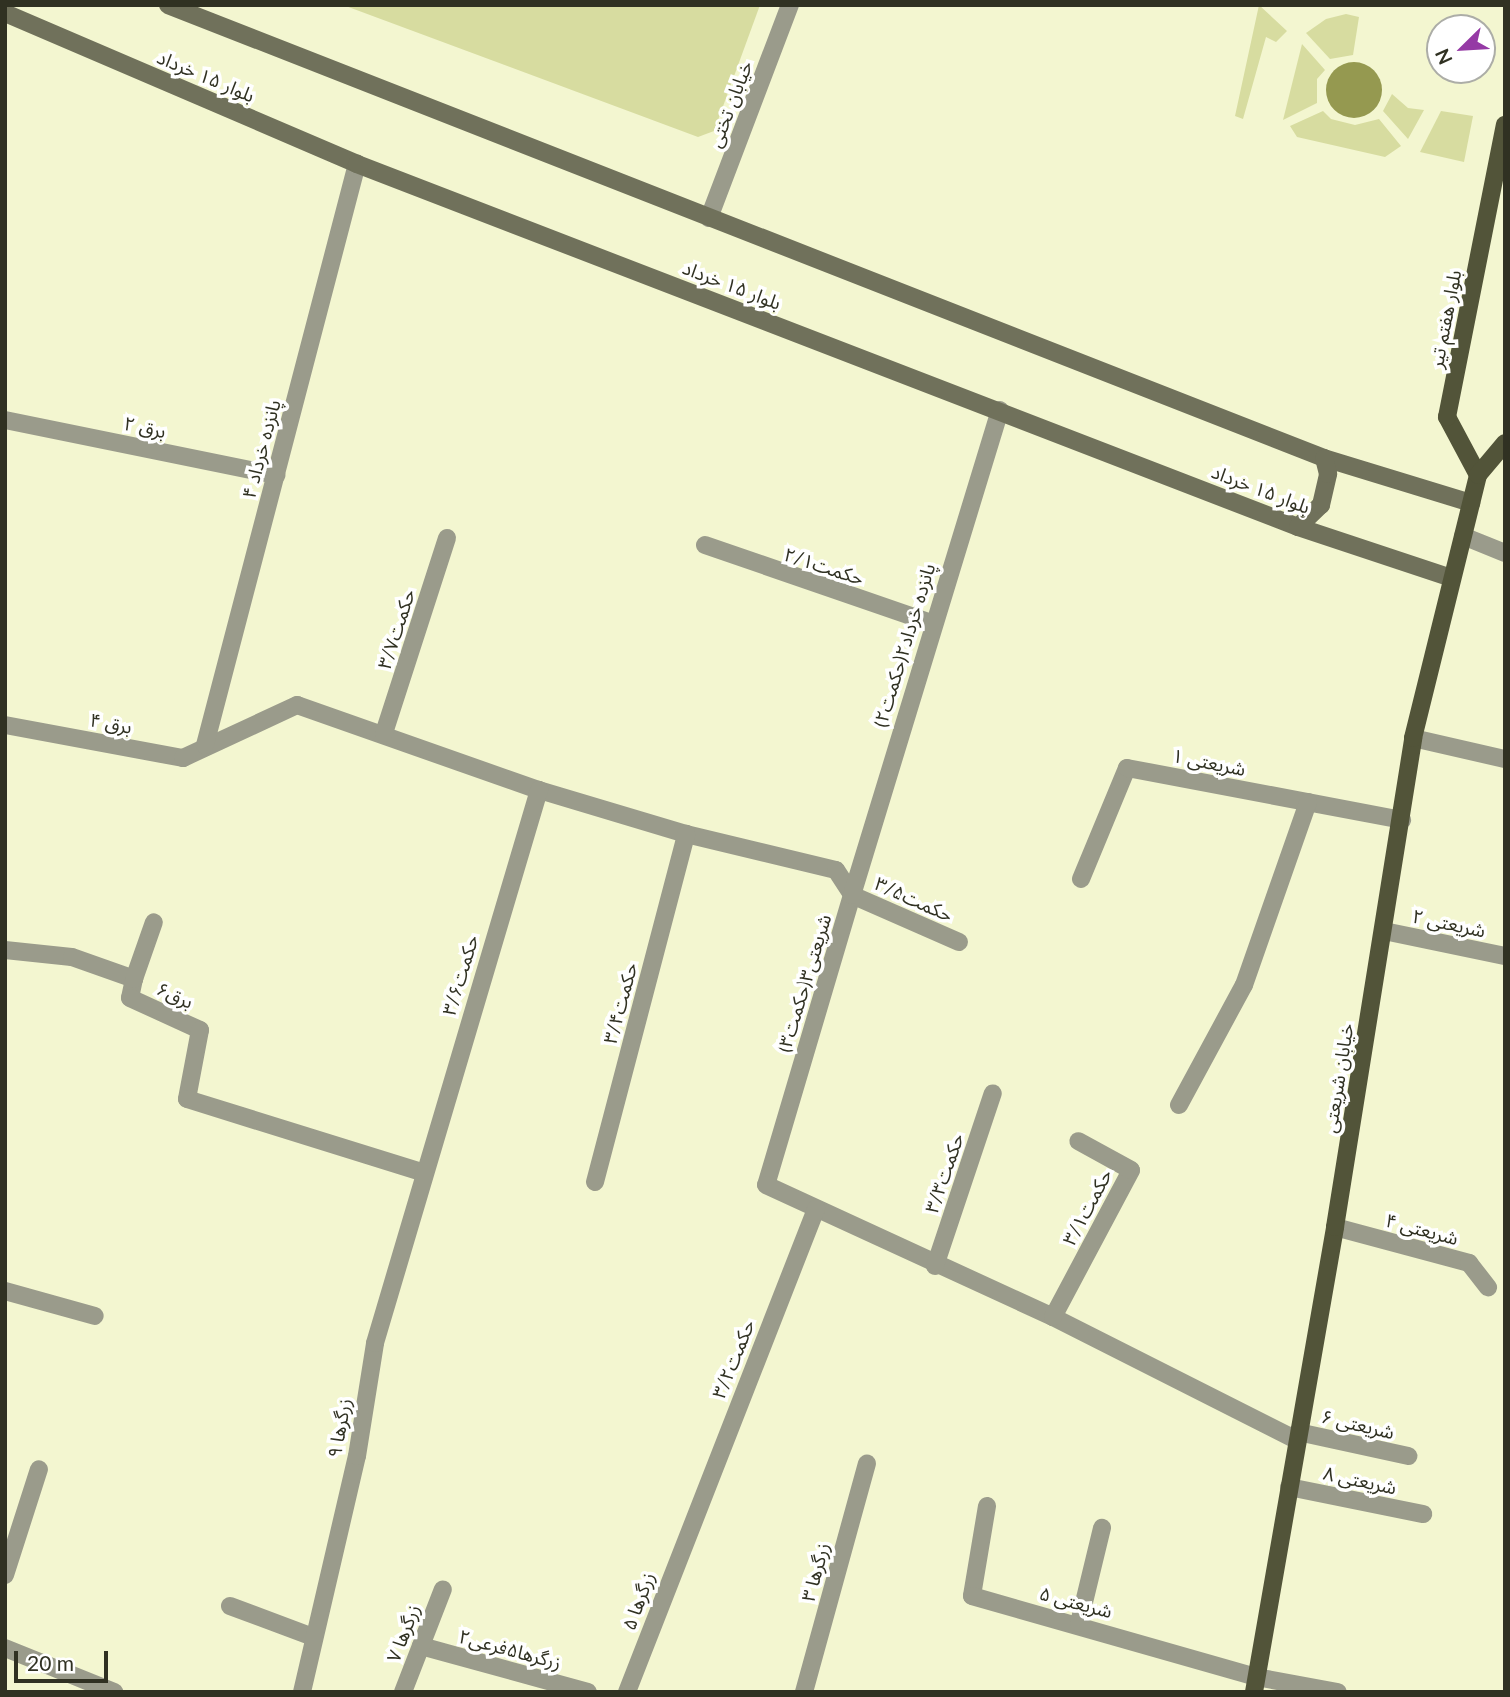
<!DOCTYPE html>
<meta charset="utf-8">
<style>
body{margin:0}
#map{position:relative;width:1510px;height:1697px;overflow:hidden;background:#f3f6d0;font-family:Lato,"Noto Sans Arabic",sans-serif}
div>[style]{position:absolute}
.green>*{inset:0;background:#d7dca0}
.water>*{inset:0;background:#959950}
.round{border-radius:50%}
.minor>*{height:18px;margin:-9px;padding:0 9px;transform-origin:9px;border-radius:9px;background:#9a9b8b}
.tertiary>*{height:18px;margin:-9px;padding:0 9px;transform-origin:9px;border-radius:9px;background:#9a9b8b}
.secondary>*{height:18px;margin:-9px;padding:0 9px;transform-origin:9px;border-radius:9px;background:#70715b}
.primary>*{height:18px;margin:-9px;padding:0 9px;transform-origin:9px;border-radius:9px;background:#525439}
span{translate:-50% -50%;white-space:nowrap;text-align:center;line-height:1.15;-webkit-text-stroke:7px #fff;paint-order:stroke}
.street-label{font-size:19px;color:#303122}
.frame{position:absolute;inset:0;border:7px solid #303122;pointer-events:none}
.north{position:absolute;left:1426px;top:14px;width:70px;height:70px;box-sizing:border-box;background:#fff;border:2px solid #acada7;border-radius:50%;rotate:246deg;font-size:19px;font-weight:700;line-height:28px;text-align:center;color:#303122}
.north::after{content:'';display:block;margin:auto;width:24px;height:32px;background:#953aa5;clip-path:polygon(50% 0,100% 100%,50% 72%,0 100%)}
.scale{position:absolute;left:14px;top:1651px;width:94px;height:32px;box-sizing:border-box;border:4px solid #303122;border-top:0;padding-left:9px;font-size:21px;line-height:24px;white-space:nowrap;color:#303122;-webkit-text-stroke:5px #fff;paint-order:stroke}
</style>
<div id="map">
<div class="green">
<div style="clip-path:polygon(343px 5px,760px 5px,714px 131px,698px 137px)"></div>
<div style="clip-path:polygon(1259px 5px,1287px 31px,1276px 42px,1266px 37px,1243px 119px,1235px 116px)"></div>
<div style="clip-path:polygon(1346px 14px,1359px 17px,1353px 55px,1330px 59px,1306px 33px,1326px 19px)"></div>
<div style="clip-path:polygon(1302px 44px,1325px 70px,1317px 79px,1317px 103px,1283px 120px)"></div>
<div style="clip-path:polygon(1392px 94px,1408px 108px,1424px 110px,1408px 139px,1383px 111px)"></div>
<div style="clip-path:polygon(1323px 111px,1331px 119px,1355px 125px,1379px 119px,1401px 146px,1385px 157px,1297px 137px,1290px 126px)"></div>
<div style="clip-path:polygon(1441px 111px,1473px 116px,1464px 162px,1420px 152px)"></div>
</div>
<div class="water">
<div class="round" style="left:1326px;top:62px;width:56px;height:56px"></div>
</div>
<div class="minor">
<div style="left:5px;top:420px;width:277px;rotate:11.5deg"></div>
<div style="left:1463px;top:536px;width:45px;rotate:22deg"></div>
<div style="left:705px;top:545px;width:240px;rotate:19deg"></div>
<div style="left:5px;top:725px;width:181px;rotate:10.5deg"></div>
<div style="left:183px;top:758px;width:126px;rotate:-24.9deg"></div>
<div style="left:297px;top:705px;width:256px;rotate:19.4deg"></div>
<div style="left:539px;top:790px;width:153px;rotate:16.7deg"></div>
<div style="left:686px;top:834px;width:154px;rotate:13.5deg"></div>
<div style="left:836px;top:870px;width:30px;rotate:57deg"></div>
<div style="left:852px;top:895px;width:302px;rotate:106.5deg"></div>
<div style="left:766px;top:1185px;width:316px;rotate:24.7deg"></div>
<div style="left:1053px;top:1317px;width:272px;rotate:26.8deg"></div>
<div style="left:384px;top:733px;width:205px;rotate:-72.1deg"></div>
<div style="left:205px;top:745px;width:601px;rotate:-75.34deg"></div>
<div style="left:1081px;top:879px;width:120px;rotate:-67.5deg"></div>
<div style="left:1127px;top:768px;width:280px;rotate:10.7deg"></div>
<div style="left:1384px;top:931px;width:124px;rotate:11.7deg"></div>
<div style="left:959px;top:942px;width:117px;rotate:-156.3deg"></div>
<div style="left:852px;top:895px;width:507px;rotate:-73.03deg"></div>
<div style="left:5px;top:950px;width:67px;rotate:6deg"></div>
<div style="left:72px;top:957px;width:66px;rotate:19.5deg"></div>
<div style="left:134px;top:979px;width:19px;rotate:102deg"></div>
<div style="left:130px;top:998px;width:77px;rotate:24.6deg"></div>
<div style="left:200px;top:1030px;width:70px;rotate:100.7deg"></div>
<div style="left:187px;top:1099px;width:246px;rotate:17.3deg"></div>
<div style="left:134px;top:979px;width:60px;rotate:-70.7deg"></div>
<div style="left:1179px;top:1105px;width:136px;rotate:-61.6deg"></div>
<div style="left:1244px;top:985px;width:194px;rotate:-70.7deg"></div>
<div style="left:595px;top:1182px;width:360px;rotate:-75.3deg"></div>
<div style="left:1335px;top:1227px;width:139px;rotate:15deg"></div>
<div style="left:1469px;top:1263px;width:31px;rotate:52deg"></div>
<div style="left:935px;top:1266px;width:182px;rotate:-71.5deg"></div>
<div style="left:5px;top:1291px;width:93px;rotate:15.5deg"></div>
<div style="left:1053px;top:1317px;width:166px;rotate:-62deg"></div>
<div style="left:1131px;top:1170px;width:60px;rotate:-151.3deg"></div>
<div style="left:1298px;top:1432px;width:113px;rotate:12.3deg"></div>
<div style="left:1289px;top:1487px;width:137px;rotate:11.4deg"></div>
<div style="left:987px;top:1506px;width:91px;rotate:99.5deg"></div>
<div style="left:972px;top:1596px;width:295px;rotate:15.9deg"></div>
<div style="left:1256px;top:1677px;width:83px;rotate:10.4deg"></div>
<div style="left:5px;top:1575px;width:111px;rotate:-72.2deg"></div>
<div style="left:230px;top:1606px;width:89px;rotate:20.5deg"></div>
<div style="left:1079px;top:1623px;width:98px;rotate:-76.4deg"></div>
<div style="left:421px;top:1646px;width:173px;rotate:15.4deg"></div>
<div style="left:5px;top:1648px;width:118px;rotate:22deg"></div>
<div style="left:302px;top:1692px;width:242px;rotate:-76.9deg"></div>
<div style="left:357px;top:1456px;width:114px;rotate:-80.9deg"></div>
<div style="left:375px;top:1343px;width:577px;rotate:-73.48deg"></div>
<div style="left:403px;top:1692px;width:110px;rotate:-68.8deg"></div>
<div style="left:627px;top:1692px;width:519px;rotate:-68.63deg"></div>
<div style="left:804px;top:1692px;width:237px;rotate:-74.6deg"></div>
</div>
<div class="tertiary">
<div style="left:709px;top:218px;width:228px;rotate:-69.2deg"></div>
<div style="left:1413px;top:738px;width:94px;rotate:12.9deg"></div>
</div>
<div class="secondary">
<div style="left:168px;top:5px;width:1242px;rotate:21.4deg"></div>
<div style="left:1324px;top:458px;width:154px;rotate:17deg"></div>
<div style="left:5px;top:13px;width:383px;rotate:23.2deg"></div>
<div style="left:357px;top:164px;width:1009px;rotate:21.09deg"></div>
<div style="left:1298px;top:527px;width:161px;rotate:18.4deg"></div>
<div style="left:1298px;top:527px;width:32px;rotate:-44deg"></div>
<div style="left:1321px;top:505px;width:32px;rotate:-77deg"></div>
<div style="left:1328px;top:474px;width:16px;rotate:-104deg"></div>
</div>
<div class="primary">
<div style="left:1478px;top:475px;width:66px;rotate:-118.1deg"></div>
<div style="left:1447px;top:417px;width:298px;rotate:-78.8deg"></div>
<div style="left:1254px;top:1692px;width:472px;rotate:-80.1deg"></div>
<div style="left:1335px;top:1227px;width:495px;rotate:-80.9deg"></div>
<div style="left:1413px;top:738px;width:271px;rotate:-76.1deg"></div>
<div style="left:1478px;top:475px;width:42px;rotate:-49.8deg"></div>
</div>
<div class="street-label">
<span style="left:206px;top:76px;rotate:23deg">بلوار ۱۵ خرداد</span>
<span style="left:730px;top:104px;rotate:-69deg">خیابان تختی</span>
<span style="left:732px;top:285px;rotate:21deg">بلوار ۱۵ خرداد</span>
<span style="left:1445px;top:319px;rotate:-79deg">بلوار هفتم تیر</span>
<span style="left:145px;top:427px;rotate:12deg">برق ۲</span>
<span style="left:261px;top:449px;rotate:-75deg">پانزده خرداد ۴</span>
<span style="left:1261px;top:489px;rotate:21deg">بلوار ۱۵ خرداد</span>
<span style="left:824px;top:566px;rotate:18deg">حکمت۲/۱</span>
<span style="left:396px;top:629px;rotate:-72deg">حکمت۳/۷</span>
<span style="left:904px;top:645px;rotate:-73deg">پانزده خرداد۲(حکمت۲)</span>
<span style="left:111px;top:723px;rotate:11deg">برق ۴</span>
<span style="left:1209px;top:762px;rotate:11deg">شریعتی ۱</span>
<span style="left:914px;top:899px;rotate:24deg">حکمت۳/۵</span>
<span style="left:1449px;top:923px;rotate:12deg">شریعتی ۲</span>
<span style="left:460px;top:975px;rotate:-73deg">حکمت۳/۶</span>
<span style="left:804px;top:983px;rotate:-73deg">شریعتی۳(حکمت۳)</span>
<span style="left:175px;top:995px;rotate:24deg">برق۶</span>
<span style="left:620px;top:1003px;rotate:-75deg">حکمت۳/۴</span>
<span style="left:1338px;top:1078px;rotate:-81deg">خیابان شریعتی</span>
<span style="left:944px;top:1173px;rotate:-71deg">حکمت۳/۳</span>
<span style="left:1087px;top:1207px;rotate:-62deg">حکمت۳/۱</span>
<span style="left:1422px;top:1229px;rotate:15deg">شریعتی ۴</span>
<span style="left:733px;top:1359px;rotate:-68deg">حکمت۳/۲</span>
<span style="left:1358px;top:1424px;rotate:13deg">شریعتی ۶</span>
<span style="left:339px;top:1428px;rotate:-80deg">زرگرها ۹</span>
<span style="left:1360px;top:1480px;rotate:12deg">شریعتی ۸</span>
<span style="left:815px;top:1572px;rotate:-75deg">زرگرها ۳</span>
<span style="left:638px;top:1601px;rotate:-70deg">زرگرها ۵</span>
<span style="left:1076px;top:1602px;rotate:15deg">شریعتی ۵</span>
<span style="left:403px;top:1633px;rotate:-69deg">زرگرها ۷</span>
<span style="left:510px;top:1649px;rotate:15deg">زرگرها۵فرعی۲</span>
</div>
<div class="frame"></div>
<div class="north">N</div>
<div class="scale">20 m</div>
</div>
